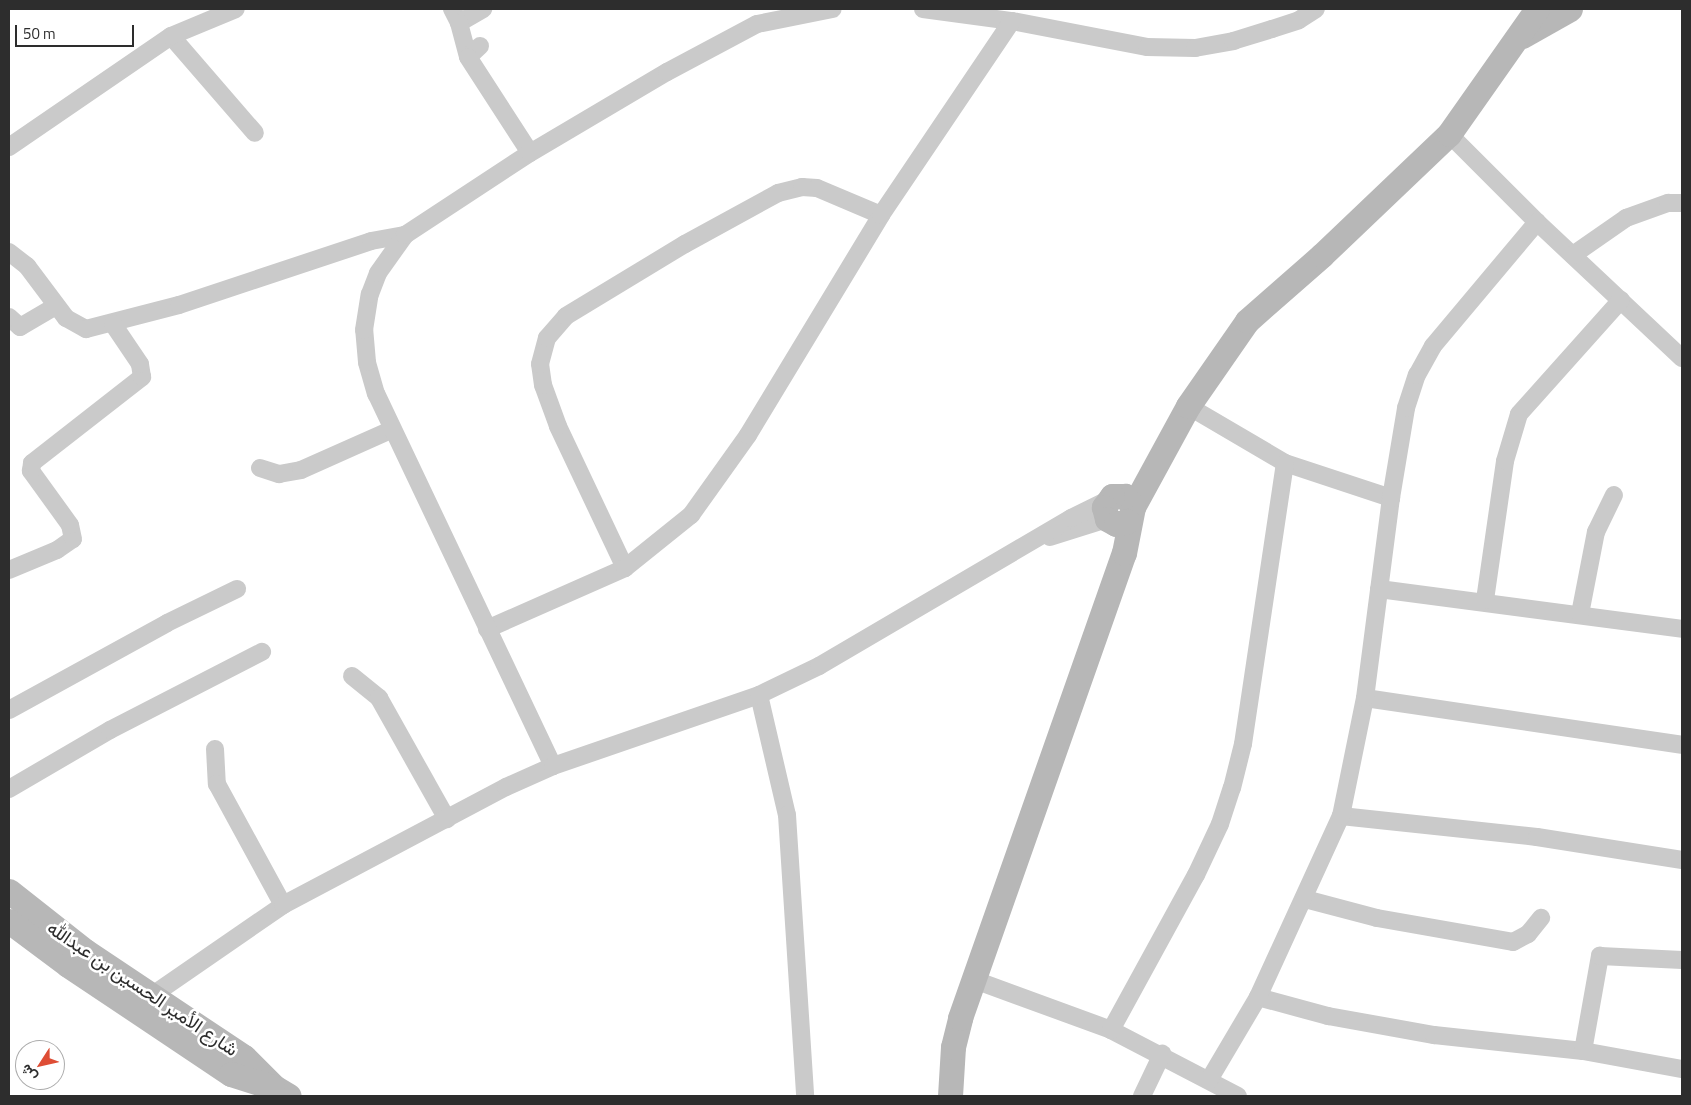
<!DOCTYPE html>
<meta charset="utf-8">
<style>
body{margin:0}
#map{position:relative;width:1691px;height:1105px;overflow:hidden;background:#fff;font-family:"Titillium Web",Vazirmatn,sans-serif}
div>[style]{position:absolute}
.street>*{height:18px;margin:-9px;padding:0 9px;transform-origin:9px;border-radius:9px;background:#cacaca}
.secondary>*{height:25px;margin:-12.5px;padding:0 12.5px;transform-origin:12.5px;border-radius:12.5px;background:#b7b7b7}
span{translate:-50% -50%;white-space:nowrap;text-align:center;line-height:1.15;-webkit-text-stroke:5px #fff;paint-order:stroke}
.street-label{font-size:19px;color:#2d2d2d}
.frame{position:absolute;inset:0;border:10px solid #2d2d2d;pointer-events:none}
.north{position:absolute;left:15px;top:1040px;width:50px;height:50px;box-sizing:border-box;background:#fff;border:1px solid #ababab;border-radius:50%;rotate:235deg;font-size:14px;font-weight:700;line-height:20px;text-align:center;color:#2d2d2d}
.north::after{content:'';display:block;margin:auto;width:18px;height:22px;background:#de4d35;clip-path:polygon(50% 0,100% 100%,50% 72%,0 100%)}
.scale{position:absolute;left:15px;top:25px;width:119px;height:22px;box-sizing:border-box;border:2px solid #2d2d2d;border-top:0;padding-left:6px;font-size:15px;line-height:18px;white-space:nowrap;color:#2d2d2d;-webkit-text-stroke:4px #fff;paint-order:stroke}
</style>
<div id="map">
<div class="street">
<div style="left:452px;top:9px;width:16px;rotate:63deg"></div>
<div style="left:459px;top:23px;width:28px;rotate:-30deg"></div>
<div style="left:923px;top:9px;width:90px;rotate:7.7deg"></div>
<div style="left:1012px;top:21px;width:137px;rotate:10.9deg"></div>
<div style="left:1147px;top:47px;width:48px;rotate:1.2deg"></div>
<div style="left:1195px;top:48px;width:39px;rotate:-10deg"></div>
<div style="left:1233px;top:41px;width:41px;rotate:-17.1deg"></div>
<div style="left:1272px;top:29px;width:28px;rotate:-18deg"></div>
<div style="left:1299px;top:20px;width:20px;rotate:-33deg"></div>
<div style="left:459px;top:23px;width:35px;rotate:75deg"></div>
<div style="left:171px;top:36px;width:128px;rotate:49.1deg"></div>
<div style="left:480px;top:46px;width:16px;rotate:137deg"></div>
<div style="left:468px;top:57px;width:114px;rotate:57.1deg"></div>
<div style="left:1449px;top:134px;width:124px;rotate:45deg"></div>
<div style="left:1537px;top:222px;width:199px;rotate:43.2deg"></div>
<div style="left:9px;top:147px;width:196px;rotate:-34.4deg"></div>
<div style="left:171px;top:36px;width:70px;rotate:-22.6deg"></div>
<div style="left:9px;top:252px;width:23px;rotate:38deg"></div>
<div style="left:27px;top:266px;width:65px;rotate:53.1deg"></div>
<div style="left:66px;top:318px;width:23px;rotate:29deg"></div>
<div style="left:86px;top:329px;width:96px;rotate:-14.5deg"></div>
<div style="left:179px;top:305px;width:202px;rotate:-18.4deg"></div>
<div style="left:371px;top:241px;width:35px;rotate:-10deg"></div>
<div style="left:1573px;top:255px;width:65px;rotate:-34.9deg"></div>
<div style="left:1626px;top:218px;width:45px;rotate:-19.7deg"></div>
<div style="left:1668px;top:203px;width:14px"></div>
<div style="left:9px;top:317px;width:15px;rotate:42deg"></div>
<div style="left:20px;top:327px;width:42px;rotate:-30.3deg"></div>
<div style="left:1188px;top:406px;width:113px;rotate:30.4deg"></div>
<div style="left:1285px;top:463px;width:112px;rotate:18.3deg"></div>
<div style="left:260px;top:468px;width:20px;rotate:18deg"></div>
<div style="left:279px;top:474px;width:22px;rotate:-10deg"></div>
<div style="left:301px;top:470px;width:98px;rotate:-24deg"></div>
<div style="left:1050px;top:537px;width:60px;rotate:-17.5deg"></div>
<div style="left:625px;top:568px;width:157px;rotate:-115.3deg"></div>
<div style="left:558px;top:426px;width:44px;rotate:-110.1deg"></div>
<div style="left:543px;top:385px;width:21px;rotate:-98deg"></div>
<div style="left:540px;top:364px;width:27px;rotate:-75deg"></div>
<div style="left:547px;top:338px;width:29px;rotate:-49deg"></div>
<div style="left:566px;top:316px;width:139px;rotate:-31.2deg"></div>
<div style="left:685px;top:244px;width:106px;rotate:-28.7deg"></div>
<div style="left:778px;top:193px;width:25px;rotate:-14deg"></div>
<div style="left:802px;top:187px;width:15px;rotate:4deg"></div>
<div style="left:817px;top:188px;width:69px;rotate:22.9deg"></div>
<div style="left:9px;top:570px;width:52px;rotate:-22.6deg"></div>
<div style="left:57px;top:550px;width:19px;rotate:-35deg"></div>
<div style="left:73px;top:539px;width:14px;rotate:-102deg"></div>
<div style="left:70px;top:525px;width:67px;rotate:-125.8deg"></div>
<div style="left:31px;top:471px;width:8px;rotate:-83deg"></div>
<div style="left:32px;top:463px;width:140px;rotate:-38deg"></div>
<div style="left:142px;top:377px;width:13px;rotate:-99deg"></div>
<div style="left:140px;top:364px;width:48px;rotate:-124deg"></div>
<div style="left:1379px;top:589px;width:306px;rotate:7.5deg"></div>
<div style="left:1485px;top:600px;width:140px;rotate:-81.8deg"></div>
<div style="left:1505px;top:461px;width:49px;rotate:-73.4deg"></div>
<div style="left:1519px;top:414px;width:153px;rotate:-48.2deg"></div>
<div style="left:1580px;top:614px;width:84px;rotate:-79deg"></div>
<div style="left:1596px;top:532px;width:41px;rotate:-64.1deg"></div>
<div style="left:487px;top:629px;width:151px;rotate:-23.8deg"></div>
<div style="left:625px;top:568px;width:85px;rotate:-38.8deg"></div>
<div style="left:691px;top:515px;width:98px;rotate:-54.5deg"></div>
<div style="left:748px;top:435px;width:257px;rotate:-58.8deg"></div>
<div style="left:881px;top:215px;width:234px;rotate:-56deg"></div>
<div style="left:352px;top:676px;width:35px;rotate:39deg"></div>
<div style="left:379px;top:698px;width:139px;rotate:60.7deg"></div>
<div style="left:759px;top:695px;width:123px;rotate:76.9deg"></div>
<div style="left:787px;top:815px;width:282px;rotate:86.3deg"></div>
<div style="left:1365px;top:698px;width:320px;rotate:8.4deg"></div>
<div style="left:9px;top:710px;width:180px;rotate:-28.8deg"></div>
<div style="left:167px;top:623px;width:78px;rotate:-25.9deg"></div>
<div style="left:215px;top:749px;width:35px;rotate:87deg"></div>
<div style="left:217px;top:784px;width:138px;rotate:61.4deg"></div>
<div style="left:553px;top:766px;width:412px;rotate:-115.4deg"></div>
<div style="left:376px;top:394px;width:33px;rotate:-106deg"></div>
<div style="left:367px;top:362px;width:32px;rotate:-95deg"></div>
<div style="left:364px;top:330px;width:36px;rotate:-81deg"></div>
<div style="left:370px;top:294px;width:22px;rotate:-69deg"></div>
<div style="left:378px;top:273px;width:47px;rotate:-54.6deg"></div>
<div style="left:405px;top:235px;width:149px;rotate:-33.3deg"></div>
<div style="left:530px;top:153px;width:159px;rotate:-30.6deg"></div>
<div style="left:667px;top:72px;width:102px;rotate:-28.1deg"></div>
<div style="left:757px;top:24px;width:77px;rotate:-11.2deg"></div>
<div style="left:9px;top:789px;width:117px;rotate:-30.3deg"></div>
<div style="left:110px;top:730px;width:171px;rotate:-27.2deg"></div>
<div style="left:1341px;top:816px;width:197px;rotate:6.1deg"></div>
<div style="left:1537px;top:837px;width:147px;rotate:9deg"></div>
<div style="left:1305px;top:899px;width:74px;rotate:14.8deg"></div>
<div style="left:1377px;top:918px;width:138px;rotate:10deg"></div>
<div style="left:1513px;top:942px;width:17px;rotate:-28deg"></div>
<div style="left:1528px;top:934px;width:21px;rotate:-51deg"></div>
<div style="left:972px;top:979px;width:148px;rotate:20.1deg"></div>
<div style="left:1111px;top:1030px;width:143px;rotate:27.5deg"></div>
<div style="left:1258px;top:997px;width:73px;rotate:15.2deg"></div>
<div style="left:1328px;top:1016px;width:108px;rotate:10.2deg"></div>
<div style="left:1434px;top:1035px;width:150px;rotate:6.1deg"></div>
<div style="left:1583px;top:1051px;width:101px;rotate:10.3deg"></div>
<div style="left:144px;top:1001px;width:169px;rotate:-34.6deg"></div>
<div style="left:283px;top:905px;width:252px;rotate:-27.9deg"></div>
<div style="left:506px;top:787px;width:51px;rotate:-24.1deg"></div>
<div style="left:553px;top:766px;width:218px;rotate:-19deg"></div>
<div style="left:759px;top:695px;width:67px;rotate:-25.8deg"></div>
<div style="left:819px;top:666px;width:292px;rotate:-30.4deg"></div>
<div style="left:1071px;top:518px;width:39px;rotate:-26deg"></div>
<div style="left:1111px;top:1030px;width:177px;rotate:-61.3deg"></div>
<div style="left:1196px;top:875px;width:56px;rotate:-64.8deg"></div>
<div style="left:1220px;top:824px;width:38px;rotate:-72deg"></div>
<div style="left:1232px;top:788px;width:45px;rotate:-76deg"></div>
<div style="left:1243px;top:744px;width:284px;rotate:-81.5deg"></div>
<div style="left:1583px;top:1051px;width:97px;rotate:-79.9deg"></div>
<div style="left:1600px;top:956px;width:82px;rotate:2.8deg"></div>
<div style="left:1209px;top:1080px;width:96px;rotate:-59.4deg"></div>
<div style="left:1258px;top:997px;width:199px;rotate:-65.4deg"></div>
<div style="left:1341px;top:816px;width:120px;rotate:-78.5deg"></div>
<div style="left:1365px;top:698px;width:202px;rotate:-82.6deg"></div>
<div style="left:1391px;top:498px;width:91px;rotate:-80.5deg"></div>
<div style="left:1406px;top:408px;width:35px;rotate:-72deg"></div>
<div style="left:1417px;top:375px;width:33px;rotate:-61deg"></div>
<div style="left:1433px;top:346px;width:162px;rotate:-50deg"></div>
<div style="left:1142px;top:1096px;width:47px;rotate:-64.5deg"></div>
</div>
<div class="secondary">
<div style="left:1522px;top:36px;width:55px;rotate:-29.4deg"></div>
<div style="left:1133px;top:507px;width:115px;rotate:-61.4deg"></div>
<div style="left:1188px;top:406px;width:103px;rotate:-55.2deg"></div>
<div style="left:1247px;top:321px;width:100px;rotate:-41.3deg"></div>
<div style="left:1322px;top:255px;width:175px;rotate:-43.6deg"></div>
<div style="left:1449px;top:134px;width:153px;rotate:-54.9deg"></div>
<div style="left:9px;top:891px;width:97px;rotate:38.3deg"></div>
<div style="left:85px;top:951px;width:191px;rotate:33.7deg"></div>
<div style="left:244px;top:1057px;width:42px;rotate:45deg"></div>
<div style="left:274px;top:1087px;width:17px;rotate:31deg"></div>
<div style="left:9px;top:921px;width:74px;rotate:36.7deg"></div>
<div style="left:68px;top:965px;width:196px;rotate:33.8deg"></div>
<div style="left:231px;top:1074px;width:43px;rotate:17.6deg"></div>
<div style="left:950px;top:1096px;width:49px;rotate:-86.5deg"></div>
<div style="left:953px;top:1047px;width:30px;rotate:-76deg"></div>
<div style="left:960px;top:1018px;width:493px;rotate:-70.6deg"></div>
<div style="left:1124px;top:553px;width:47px;rotate:-78.9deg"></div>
<div style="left:1133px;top:507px;width:14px;rotate:-126deg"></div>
<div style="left:1125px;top:496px;width:13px;rotate:180deg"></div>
<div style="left:1112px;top:496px;width:14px;rotate:126deg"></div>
<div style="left:1104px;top:507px;width:12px;rotate:76deg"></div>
<div style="left:1107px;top:519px;width:10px;rotate:29deg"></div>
<div style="left:1116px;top:524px;width:12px;rotate:-14deg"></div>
</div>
<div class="street-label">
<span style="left:143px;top:988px;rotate:34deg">شارع الأمير الحسين بن عبدالله</span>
</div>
<div class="frame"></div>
<div class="north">ش</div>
<div class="scale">50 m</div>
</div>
